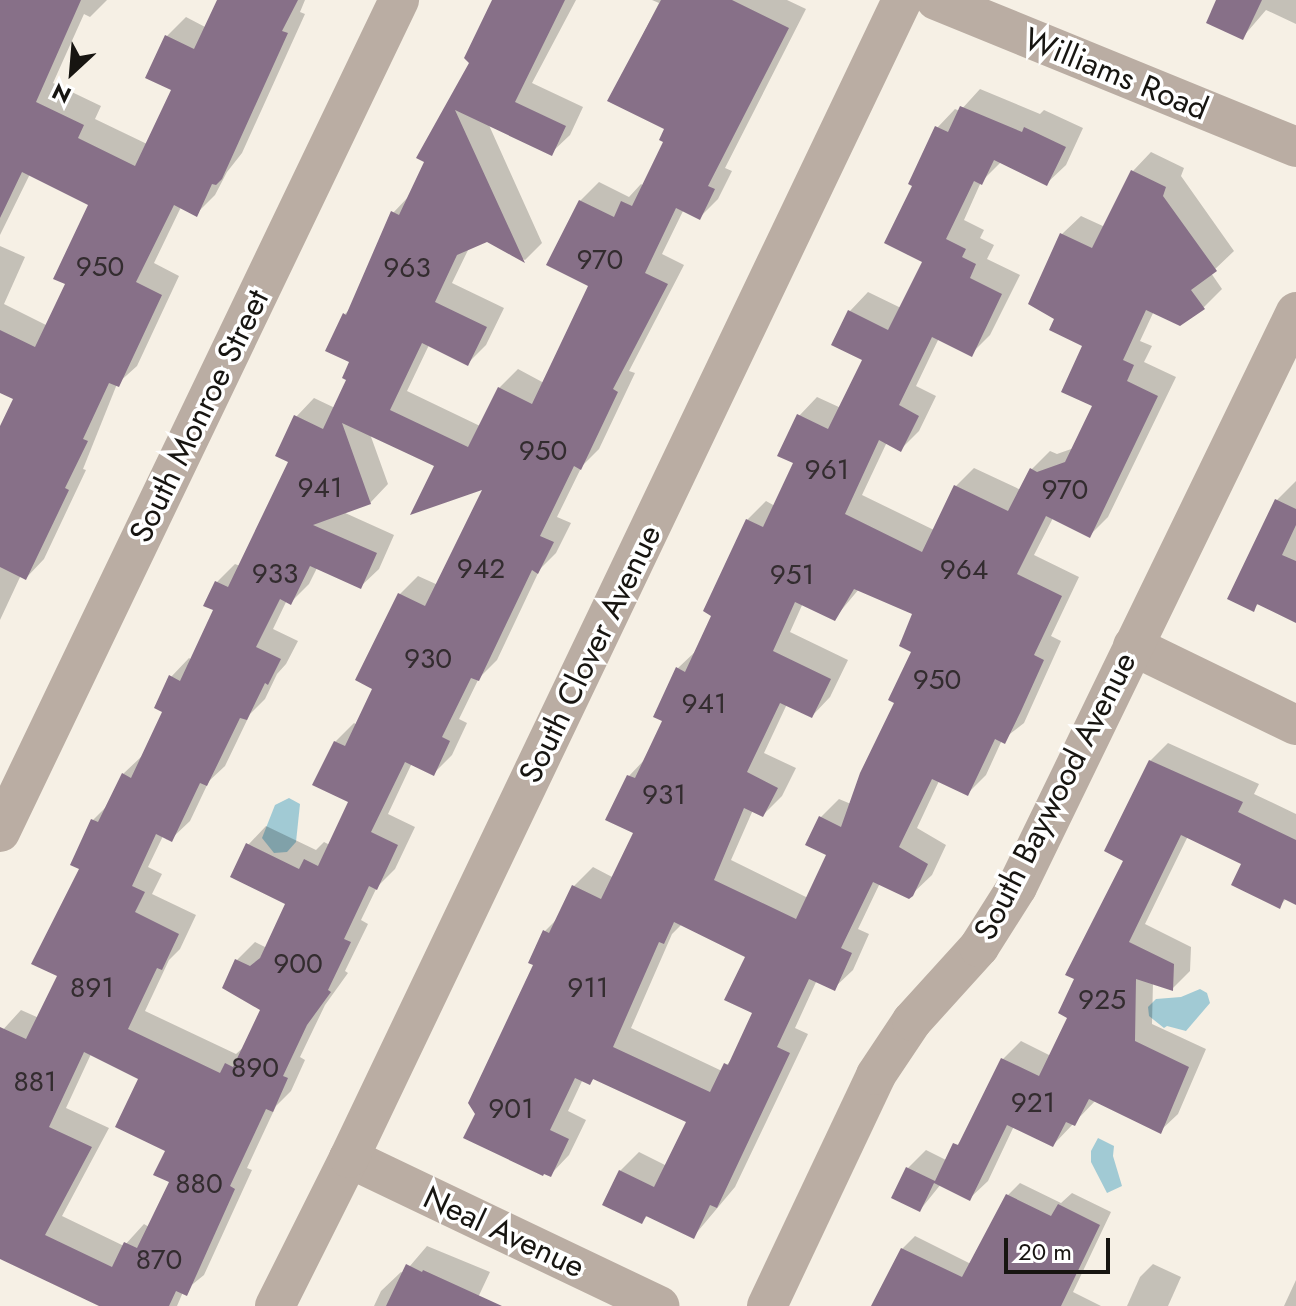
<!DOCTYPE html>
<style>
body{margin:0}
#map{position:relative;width:1296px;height:1306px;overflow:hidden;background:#f6f0e5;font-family:Jost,sans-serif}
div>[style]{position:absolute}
.water>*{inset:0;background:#a1cad4}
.shadow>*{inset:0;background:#0003}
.building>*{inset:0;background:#877088}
.minor>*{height:40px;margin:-20px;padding:0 20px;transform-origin:20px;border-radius:20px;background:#baada3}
span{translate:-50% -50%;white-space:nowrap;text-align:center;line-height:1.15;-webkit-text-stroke:7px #fff;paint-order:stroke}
.number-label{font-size:28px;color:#332c2f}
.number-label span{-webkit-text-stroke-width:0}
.street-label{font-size:32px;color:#171511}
.north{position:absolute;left:32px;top:32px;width:80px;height:80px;-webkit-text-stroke:6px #fff;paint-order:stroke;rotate:206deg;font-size:22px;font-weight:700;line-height:32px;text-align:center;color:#171511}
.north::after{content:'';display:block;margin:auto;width:28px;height:36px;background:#171511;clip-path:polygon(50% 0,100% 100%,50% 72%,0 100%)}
.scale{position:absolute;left:1004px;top:1238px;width:106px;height:36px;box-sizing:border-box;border:4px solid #171511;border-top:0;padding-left:10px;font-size:24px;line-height:28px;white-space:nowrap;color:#171511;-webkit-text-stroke:6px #fff;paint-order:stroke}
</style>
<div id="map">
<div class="water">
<div style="clip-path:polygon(289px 798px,300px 804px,296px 842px,287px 852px,274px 853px,262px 838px,275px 805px)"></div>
<div style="clip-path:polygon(1200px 989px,1207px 993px,1210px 1003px,1186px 1031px,1167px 1026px,1164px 1028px,1149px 1016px,1148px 1007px,1156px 999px,1181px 997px)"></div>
<div style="clip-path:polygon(1098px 1138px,1114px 1146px,1113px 1156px,1122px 1186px,1107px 1193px,1091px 1162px,1091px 1151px)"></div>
</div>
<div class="shadow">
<div style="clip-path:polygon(0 0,107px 0,90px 17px,84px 14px,53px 83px,101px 106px,95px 119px,147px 144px,173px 90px,167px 36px,186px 17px,207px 28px,220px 0,305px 0,300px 12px,305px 14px,242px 153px,227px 172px,215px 195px,196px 214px,181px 207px,154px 263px,179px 276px,137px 366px,117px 384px,83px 469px,86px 470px,44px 559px,26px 578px,21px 575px,0 620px,0 431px,15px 398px,0 391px,0 246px,25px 257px,4px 304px,48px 326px,67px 283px,91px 204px,30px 174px,0 235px)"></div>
<div style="clip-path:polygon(evenodd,496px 0,576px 0,532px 83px,583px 107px,570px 135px,551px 153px,488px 123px,542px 243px,525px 260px,487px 240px,469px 248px,452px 283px,504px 308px,486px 345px,468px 363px,429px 345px,407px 391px,480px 426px,499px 388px,518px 369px,544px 383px,591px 285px,580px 201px,599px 182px,629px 197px,641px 184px,644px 186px,666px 141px,667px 128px,610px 100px,659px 3px,652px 0,787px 0,806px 9px,725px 168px,732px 171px,718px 199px,700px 217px,684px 209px,662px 254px,684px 265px,629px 371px,635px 373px,599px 449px,582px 466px,557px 517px,571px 523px,556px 553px,540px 569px,497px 660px,479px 678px,459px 719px,467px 723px,452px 755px,434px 773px,412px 763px,388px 814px,415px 827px,395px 869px,377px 887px,361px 920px,368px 924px,345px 971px,348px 973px,325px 1005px,300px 1057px,305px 1060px,291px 1091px,276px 1106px,247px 1168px,252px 1170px,204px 1275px,183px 1292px,177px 1306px,104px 1306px,0 1256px,0 1033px,21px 1010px,39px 1018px,60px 975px,93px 820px,109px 804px,123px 774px,142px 756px,165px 711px,171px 677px,189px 658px,192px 660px,216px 609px,217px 582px,235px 564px,240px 566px,291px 461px,296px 417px,314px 398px,335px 408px,349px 379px,351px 361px,345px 314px,352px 307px,393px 213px,410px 195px,472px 63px,496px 0,370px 434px,486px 487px,438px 585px,418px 576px,400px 594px,375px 688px,357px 725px,354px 723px,335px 742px,351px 801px,330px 845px,324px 842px,316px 850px,266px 826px,248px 845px,288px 903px,267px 948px,255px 942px,237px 960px,262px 1009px,246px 1045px,236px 1054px,145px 1011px,169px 960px,180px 949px,196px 915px,152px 894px,162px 874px,148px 867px,163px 836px,171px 839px,190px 821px,209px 781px,225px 766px,250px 714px,265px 699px,277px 674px,286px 664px,298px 641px,273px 629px,287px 600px,291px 602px,309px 584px,317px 568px,360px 587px,379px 569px,394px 535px,343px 512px,370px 503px,388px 484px,370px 434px,496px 0,91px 1054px,141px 1078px,168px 1150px,172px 1181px,149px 1227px,144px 1224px,124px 1246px,62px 1216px,109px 1128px,66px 1108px,91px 1054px)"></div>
<div style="clip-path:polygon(1219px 0,1296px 0,1296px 24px,1266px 10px,1242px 38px)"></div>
<div style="clip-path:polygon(evenodd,980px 89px,1040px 114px,1044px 110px,1083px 128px,1066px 165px,1047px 183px,1001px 162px,981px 182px,964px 220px,984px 230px,980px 238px,994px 245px,987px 259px,1020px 275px,990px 335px,971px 354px,939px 338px,916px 386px,936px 396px,919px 431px,900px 450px,887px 442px,862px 495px,934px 530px,956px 486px,974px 468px,1021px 490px,1031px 470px,1050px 451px,1057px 454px,1074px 448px,1094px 405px,1085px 345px,1057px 318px,1062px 234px,1081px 216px,1105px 227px,1133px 171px,1151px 152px,1184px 168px,1181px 176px,1234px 251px,1211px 273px,1222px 289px,1204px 307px,1154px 311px,1140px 341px,1152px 346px,1144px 362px,1176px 377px,1108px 517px,1090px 535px,1053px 518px,1034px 555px,1079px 577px,1051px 636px,1061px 641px,1024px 723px,1002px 740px,986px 775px,967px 794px,939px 781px,917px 828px,946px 845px,932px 875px,912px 894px,880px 883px,858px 929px,869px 934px,853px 970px,834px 988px,817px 980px,795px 1028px,808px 1034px,735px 1187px,693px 1237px,648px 1215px,641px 1222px,620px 1171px,639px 1152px,667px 1166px,688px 1121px,595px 1077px,590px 1083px,583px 1079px,568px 1111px,586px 1120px,569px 1155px,551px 1174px,535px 964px,545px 931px,559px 917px,574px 886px,593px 867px,614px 878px,635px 833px,629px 776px,647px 757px,665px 720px,678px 668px,697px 650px,714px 615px,747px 520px,766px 501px,775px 506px,796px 462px,799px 416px,817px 397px,841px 408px,864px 359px,850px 311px,868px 292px,901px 308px,924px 261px,915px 185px,937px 128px,955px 109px,960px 111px,980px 89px,859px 589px,914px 613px,913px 651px,896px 702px,851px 804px,839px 799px,820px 818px,829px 854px,808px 898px,731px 860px,753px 810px,763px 815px,782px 796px,796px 768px,764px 753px,787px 704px,812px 716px,830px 697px,848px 660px,790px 632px,803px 603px,834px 619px,859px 589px,980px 89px,682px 924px,748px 956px,755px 1012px,735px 1055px,722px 1071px,631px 1028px,672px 934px,682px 924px)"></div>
<div style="clip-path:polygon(1296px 481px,1296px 621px,1259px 603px,1253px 609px,1277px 500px)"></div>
<div style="clip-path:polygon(1168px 743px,1259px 784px,1254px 794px,1296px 814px,1296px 903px,1287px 898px,1279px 906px,1244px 863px,1188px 836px,1145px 924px,1191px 947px,1190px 971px,1172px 989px,1153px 982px,1152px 1024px,1206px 1049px,1178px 1114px,1160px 1131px,1096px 1100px,1053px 1145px,1014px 1126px,988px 1181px,970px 1198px,941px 1184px,920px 1210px,908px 1168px,926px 1150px,946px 1160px,966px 1134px,1003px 1059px,1021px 1041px,1051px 1056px,1070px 1017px,1126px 860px,1150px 761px)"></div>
<div style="clip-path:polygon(1020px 1183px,1061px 1203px,1072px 1193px,1111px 1212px,1073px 1292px,1101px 1306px,874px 1306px,902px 1249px,915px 1236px,971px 1264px,1008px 1195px)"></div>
<div style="clip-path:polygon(427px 1246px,490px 1272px,474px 1306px,374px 1306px,381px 1291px,401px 1272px,404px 1273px)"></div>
<div style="clip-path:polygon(1153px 1264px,1181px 1277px,1168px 1306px,1127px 1306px,1140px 1277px)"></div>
<div style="clip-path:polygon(1296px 1280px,1296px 1306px,1284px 1306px)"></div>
</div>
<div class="building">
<div style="clip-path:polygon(0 0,81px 0,36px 102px,84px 125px,78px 138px,135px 166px,171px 90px,145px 78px,165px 35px,194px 49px,217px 0,298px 0,282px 31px,288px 33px,222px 179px,216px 185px,212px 184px,197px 217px,174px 205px,136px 282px,162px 295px,119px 387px,109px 383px,83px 439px,88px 441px,65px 488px,69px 490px,26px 580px,0 567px,0 426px,13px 399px,0 393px,0 330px,35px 347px,65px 284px,53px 279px,88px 205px,22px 172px,0 218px)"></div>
<div style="clip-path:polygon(evenodd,492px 0,565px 0,515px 102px,566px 126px,552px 156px,455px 110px,525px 263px,487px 242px,457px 255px,435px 302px,487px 327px,468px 366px,422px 343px,390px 410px,468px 447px,498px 387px,532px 404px,588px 286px,546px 265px,579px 200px,614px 217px,621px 201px,632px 206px,663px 142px,659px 140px,664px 129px,607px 101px,661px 0,732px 0,789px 28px,708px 186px,715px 189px,700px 220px,676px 208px,645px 273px,668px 284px,613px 389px,618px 392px,581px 470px,574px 466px,540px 536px,554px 542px,538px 574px,532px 570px,479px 681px,471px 678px,442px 737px,450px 741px,434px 776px,405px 762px,371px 832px,398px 845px,377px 890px,369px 886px,344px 939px,351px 942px,328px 990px,331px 992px,307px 1025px,283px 1076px,288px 1078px,273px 1112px,266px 1109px,230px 1186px,235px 1189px,187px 1296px,176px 1291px,169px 1306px,99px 1306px,0 1259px,0 1027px,26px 1039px,57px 976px,31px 964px,79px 869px,70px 865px,91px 819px,98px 822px,122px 773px,131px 778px,162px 712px,154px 708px,169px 675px,180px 681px,213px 610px,203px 606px,215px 581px,228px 587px,288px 462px,275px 456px,294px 415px,323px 429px,346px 380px,342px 378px,349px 362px,325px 351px,343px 313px,346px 315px,391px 211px,399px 215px,424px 162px,416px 158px,469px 63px,464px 58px,492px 0,342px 423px,434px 466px,410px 515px,482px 490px,425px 606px,398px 593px,355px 680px,372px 689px,345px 746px,334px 741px,312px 785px,348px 802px,318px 866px,304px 859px,299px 869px,246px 843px,230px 877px,285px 904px,260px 958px,250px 966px,235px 959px,222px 988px,260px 1010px,233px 1067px,225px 1063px,220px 1073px,128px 1029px,157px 968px,162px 970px,179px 934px,135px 912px,145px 892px,132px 886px,156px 834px,172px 842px,200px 783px,207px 786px,240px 718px,247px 720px,265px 683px,268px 685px,281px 659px,256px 647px,280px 599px,291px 605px,310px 566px,361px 589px,377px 553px,313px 525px,371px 504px,342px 423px,492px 0,84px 1052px,138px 1079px,115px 1127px,165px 1151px,153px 1175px,169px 1182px,137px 1248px,124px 1242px,112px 1267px,45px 1235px,92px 1147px,49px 1127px,84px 1052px)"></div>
<div style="clip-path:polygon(1216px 0,1262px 0,1243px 40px,1206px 23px)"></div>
<div style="clip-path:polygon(evenodd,960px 106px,1022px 132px,1024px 127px,1066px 147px,1047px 186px,994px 160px,982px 185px,974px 181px,946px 239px,966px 249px,962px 257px,976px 264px,970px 278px,1002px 294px,972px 357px,932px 337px,899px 405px,919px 416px,901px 452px,879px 440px,845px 514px,922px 552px,954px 485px,1008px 511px,1030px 468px,1037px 472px,1065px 462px,1092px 406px,1061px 392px,1082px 346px,1049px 330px,1054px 319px,1028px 304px,1060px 233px,1092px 248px,1131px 170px,1166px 187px,1163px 196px,1217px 271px,1191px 290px,1205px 309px,1180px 326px,1146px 310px,1123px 360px,1134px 365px,1127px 381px,1158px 396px,1090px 538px,1046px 516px,1017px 574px,1062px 596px,1034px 655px,1044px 660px,1021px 711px,1005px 744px,995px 739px,968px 796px,932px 779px,899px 847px,928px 864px,913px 896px,909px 899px,873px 882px,841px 948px,852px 953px,835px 991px,809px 979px,777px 1047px,790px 1053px,717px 1208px,710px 1205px,694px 1239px,646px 1216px,642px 1224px,602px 1205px,619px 1170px,654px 1187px,686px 1122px,593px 1079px,590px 1085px,575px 1078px,550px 1130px,569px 1139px,551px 1177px,544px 1174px,543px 1176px,463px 1138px,475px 1114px,468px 1103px,533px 965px,528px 963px,543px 930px,549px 933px,572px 885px,601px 899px,633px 833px,605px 820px,627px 775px,635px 778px,662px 721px,653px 717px,676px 667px,685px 672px,711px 616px,703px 611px,746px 519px,763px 527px,793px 463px,777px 456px,797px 414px,828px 429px,862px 360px,831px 345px,848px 310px,888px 330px,922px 262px,884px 243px,912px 186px,908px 184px,935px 126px,948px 132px,960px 106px,854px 589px,912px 614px,899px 646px,911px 652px,888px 700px,894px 703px,860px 773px,841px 827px,819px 816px,805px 845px,826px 855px,796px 919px,714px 880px,744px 808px,763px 817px,778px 788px,747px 772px,780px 703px,812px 718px,831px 679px,773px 651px,795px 602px,835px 621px,854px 589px,960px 106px,674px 922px,745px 957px,724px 1000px,752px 1013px,728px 1065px,724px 1063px,710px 1092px,613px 1047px,659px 942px,664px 944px,674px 922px)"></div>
<div style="clip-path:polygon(1275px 499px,1296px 509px,1296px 525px,1282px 555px,1296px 561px,1296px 623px,1257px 604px,1254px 612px,1227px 599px)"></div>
<div style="clip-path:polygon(1149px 760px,1243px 802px,1238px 812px,1296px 840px,1296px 905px,1284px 899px,1280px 909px,1231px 885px,1241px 864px,1181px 835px,1129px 942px,1174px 964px,1173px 991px,1136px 979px,1135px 1041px,1189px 1067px,1161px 1134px,1089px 1099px,1075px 1126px,1066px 1122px,1053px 1147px,1007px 1125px,970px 1201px,934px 1183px,920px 1212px,891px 1198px,906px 1167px,935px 1181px,953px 1143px,958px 1145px,1001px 1058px,1039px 1076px,1067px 1018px,1058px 1013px,1074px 979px,1065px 975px,1123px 861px,1104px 851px)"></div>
<div style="clip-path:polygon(1006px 1194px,1051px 1216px,1058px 1204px,1100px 1225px,1061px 1306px,871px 1306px,901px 1248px,962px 1277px)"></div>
<div style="clip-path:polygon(406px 1264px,422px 1272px,423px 1270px,502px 1306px,386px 1306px)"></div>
</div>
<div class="minor">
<div style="left:936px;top:0;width:389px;rotate:22.2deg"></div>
<div style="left:1133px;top:646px;width:181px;rotate:25.9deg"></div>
<div style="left:0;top:832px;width:923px;rotate:-64.38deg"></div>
<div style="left:349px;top:1158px;width:344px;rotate:25.5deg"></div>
<div style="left:275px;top:1306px;width:165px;rotate:-63.4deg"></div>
<div style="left:349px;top:1158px;width:1283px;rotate:-64.47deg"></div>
<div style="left:767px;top:1306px;width:255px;rotate:-64.7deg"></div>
<div style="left:876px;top:1075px;width:65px;rotate:-56.3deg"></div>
<div style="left:912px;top:1021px;width:100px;rotate:-47.8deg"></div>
<div style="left:979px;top:947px;width:71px;rotate:-57.7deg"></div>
<div style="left:1017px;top:887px;width:639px;rotate:-64.12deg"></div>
</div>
<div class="number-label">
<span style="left:600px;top:260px">970</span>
<span style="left:100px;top:267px">950</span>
<span style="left:407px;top:268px">963</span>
<span style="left:543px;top:451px">950</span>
<span style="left:827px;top:470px">961</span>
<span style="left:320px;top:488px">941</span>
<span style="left:1065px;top:490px">970</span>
<span style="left:481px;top:569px">942</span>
<span style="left:964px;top:570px">964</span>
<span style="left:275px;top:574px">933</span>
<span style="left:792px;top:575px">951</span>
<span style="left:428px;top:659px">930</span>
<span style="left:937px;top:680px">950</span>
<span style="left:704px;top:704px">941</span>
<span style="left:664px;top:795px">931</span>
<span style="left:298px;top:964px">900</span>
<span style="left:92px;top:988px">891</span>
<span style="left:588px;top:988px">911</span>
<span style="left:1102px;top:1000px">925</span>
<span style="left:255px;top:1068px">890</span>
<span style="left:35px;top:1082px">881</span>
<span style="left:1033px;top:1103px">921</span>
<span style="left:511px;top:1109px">901</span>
<span style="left:199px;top:1184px">880</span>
<span style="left:159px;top:1260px">870</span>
</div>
<div class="street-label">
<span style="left:1116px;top:74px;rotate:22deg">Williams Road</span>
<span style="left:199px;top:416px;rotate:-64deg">South Monroe Street</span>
<span style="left:590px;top:654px;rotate:-64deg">South Clover Avenue</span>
<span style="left:1055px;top:796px;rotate:-63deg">South Baywood Avenue</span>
<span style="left:504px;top:1232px;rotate:25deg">Neal Avenue</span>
</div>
<div class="north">N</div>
<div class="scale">20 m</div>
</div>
